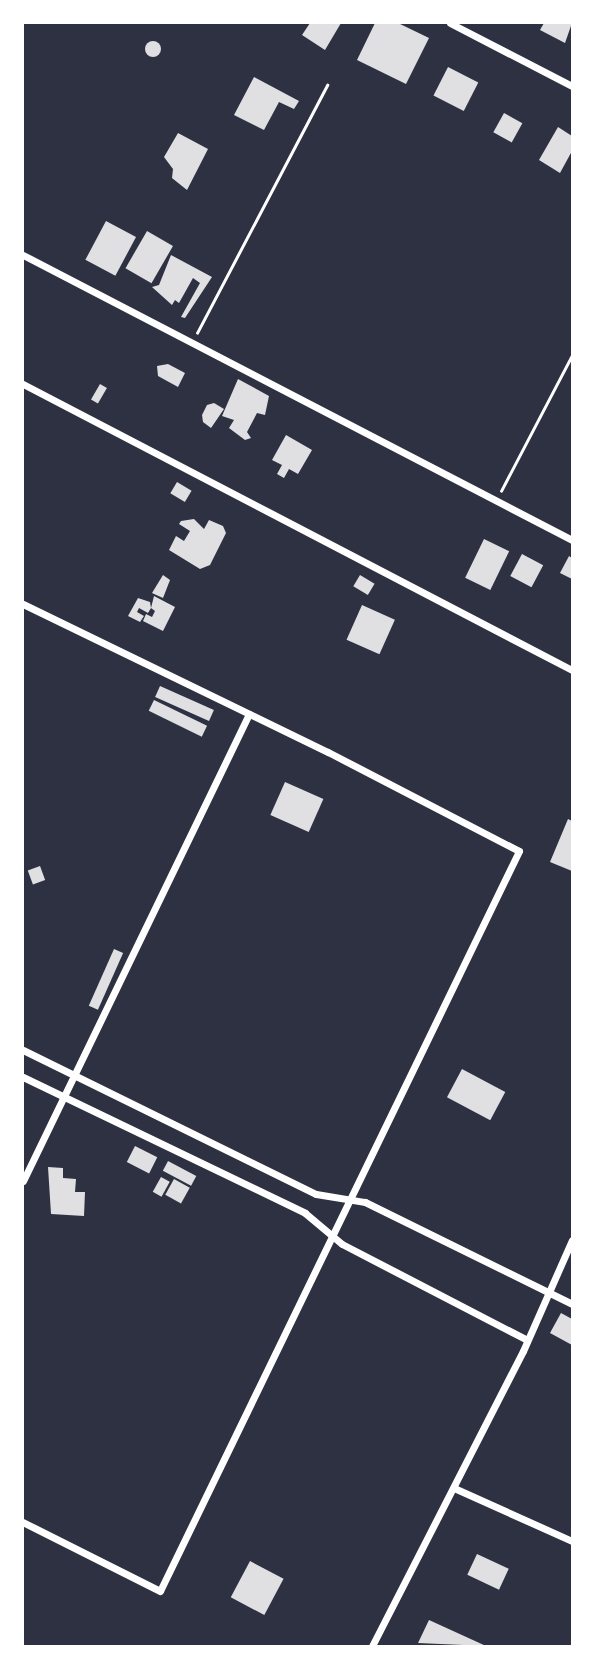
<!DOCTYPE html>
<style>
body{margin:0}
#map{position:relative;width:595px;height:1669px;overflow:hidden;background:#2d3142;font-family:"Varela Round",sans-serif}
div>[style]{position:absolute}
.building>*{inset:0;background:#e0e0e3;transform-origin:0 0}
.round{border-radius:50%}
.path>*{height:2.5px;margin:-1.25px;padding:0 1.25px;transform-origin:1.25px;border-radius:1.25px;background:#fff}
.minor>*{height:7px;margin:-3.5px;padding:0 3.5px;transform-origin:3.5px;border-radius:3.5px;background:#fff}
span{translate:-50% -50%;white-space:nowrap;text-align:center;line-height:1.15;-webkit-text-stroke:5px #fff;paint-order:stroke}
.frame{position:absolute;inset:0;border:24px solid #fff;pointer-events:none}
</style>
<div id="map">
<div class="building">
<div style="clip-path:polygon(310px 23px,341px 23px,325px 50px,302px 35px)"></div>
<div style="clip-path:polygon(375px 23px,398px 23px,429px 38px,406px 84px,357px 60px)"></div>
<div style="clip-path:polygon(544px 23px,572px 23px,565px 43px,540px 30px)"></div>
<div class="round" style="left:145px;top:41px;width:16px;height:16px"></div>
<div style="left:448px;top:67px;width:34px;height:32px;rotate:27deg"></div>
<div style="clip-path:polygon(254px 77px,299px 101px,294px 109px,279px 102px,264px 130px,234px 115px)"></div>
<div style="left:504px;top:113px;width:21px;height:22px;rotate:29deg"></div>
<div style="clip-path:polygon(558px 127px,572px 136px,572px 151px,560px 173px,539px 160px)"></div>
<div style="clip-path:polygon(178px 133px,208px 149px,187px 190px,172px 178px,173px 169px,164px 157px)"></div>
<div style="left:106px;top:221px;width:34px;height:44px;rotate:28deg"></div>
<div style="left:147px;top:231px;width:30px;height:43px;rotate:30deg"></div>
<div style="clip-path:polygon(171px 255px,212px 277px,185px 318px,181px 317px,200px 283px,193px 278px,179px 303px,175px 300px,172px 305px,152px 287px,159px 285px)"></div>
<div style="clip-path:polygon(168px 364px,185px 373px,178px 387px,158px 376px,157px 366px)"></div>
<div style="clip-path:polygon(238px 379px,269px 396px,265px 415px,257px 413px,247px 432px,251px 438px,245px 440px,229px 428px,234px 420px,222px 416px)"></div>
<div style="left:100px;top:384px;width:8px;height:18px;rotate:30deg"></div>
<div style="clip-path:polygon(214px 403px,224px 409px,211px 428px,203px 422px,202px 415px,207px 405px)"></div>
<div style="clip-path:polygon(286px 435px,312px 450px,298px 474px,289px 469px,284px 478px,277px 474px,282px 465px,272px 460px)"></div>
<div style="left:177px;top:482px;width:17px;height:13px;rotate:31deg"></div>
<div style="clip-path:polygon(194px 519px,204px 529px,209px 520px,223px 526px,226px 533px,210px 565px,200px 569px,169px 550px,176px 536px,184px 541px,190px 531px,179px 524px,181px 521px)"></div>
<div style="left:484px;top:539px;width:28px;height:43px;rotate:26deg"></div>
<div style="left:522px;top:554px;width:24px;height:25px;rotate:28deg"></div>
<div style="clip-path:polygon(569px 556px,572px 558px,572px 579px,560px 573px)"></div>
<div style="clip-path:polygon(163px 575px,170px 580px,163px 598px,152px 593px)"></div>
<div style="left:360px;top:575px;width:17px;height:13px;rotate:31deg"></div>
<div style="clip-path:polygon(154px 596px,175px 607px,163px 631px,143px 621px,146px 614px,152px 617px,155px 611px,151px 608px,148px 613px,139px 608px,137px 612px,144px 616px,140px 622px,128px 616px,138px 598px,150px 602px,151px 608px)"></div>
<div style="left:362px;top:605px;width:36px;height:38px;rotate:24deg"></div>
<div style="left:160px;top:686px;width:59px;height:12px;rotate:24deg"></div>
<div style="left:154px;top:700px;width:59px;height:12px;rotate:26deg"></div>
<div style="left:285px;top:782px;width:42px;height:36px;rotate:24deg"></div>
<div style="clip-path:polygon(568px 819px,572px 821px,572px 871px,550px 862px)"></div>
<div style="left:40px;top:866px;width:15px;height:13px;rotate:70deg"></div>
<div style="left:114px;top:949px;width:10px;height:62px;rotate:24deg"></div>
<div style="left:462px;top:1069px;width:49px;height:32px;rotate:28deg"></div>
<div style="left:135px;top:1146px;width:25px;height:18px;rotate:27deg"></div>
<div style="left:168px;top:1161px;width:32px;height:11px;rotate:28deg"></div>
<div style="clip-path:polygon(48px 1167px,63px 1168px,63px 1178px,76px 1179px,75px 1192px,85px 1192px,84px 1216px,51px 1214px)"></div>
<div style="left:161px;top:1177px;width:10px;height:17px;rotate:29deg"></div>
<div style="left:174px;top:1179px;width:18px;height:18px;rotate:29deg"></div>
<div style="clip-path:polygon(561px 1313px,572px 1319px,572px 1345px,550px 1333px)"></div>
<div style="left:477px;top:1554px;width:35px;height:23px;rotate:25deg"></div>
<div style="left:250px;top:1561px;width:38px;height:41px;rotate:28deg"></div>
<div style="clip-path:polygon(429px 1620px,486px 1646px,418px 1643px)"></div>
</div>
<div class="path">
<div style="left:197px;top:333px;width:280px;rotate:-62.3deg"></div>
<div style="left:501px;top:491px;width:153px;rotate:-62.4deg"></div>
</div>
<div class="minor">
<div style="left:450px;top:23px;width:137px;rotate:27.3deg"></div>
<div style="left:23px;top:255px;width:619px;rotate:27.43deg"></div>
<div style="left:23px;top:384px;width:619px;rotate:27.52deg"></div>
<div style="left:23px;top:604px;width:339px;rotate:25.9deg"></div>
<div style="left:328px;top:752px;width:215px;rotate:27.4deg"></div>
<div style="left:519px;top:851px;width:822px;rotate:115.88deg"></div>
<div style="left:160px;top:1591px;width:153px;rotate:-153.3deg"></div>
<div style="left:23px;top:1050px;width:326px;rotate:26.2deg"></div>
<div style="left:316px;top:1194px;width:50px;rotate:9.3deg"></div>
<div style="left:365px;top:1202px;width:231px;rotate:26.2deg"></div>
<div style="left:23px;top:1077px;width:313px;rotate:25.7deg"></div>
<div style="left:305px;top:1213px;width:48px;rotate:40deg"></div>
<div style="left:342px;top:1244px;width:208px;rotate:27.4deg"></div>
<div style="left:23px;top:1181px;width:519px;rotate:-64.18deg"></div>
<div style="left:454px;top:1488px;width:129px;rotate:24.2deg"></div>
<div style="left:372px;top:1646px;width:331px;rotate:-62.9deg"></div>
<div style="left:523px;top:1351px;width:121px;rotate:-66.2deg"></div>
</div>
<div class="frame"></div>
</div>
